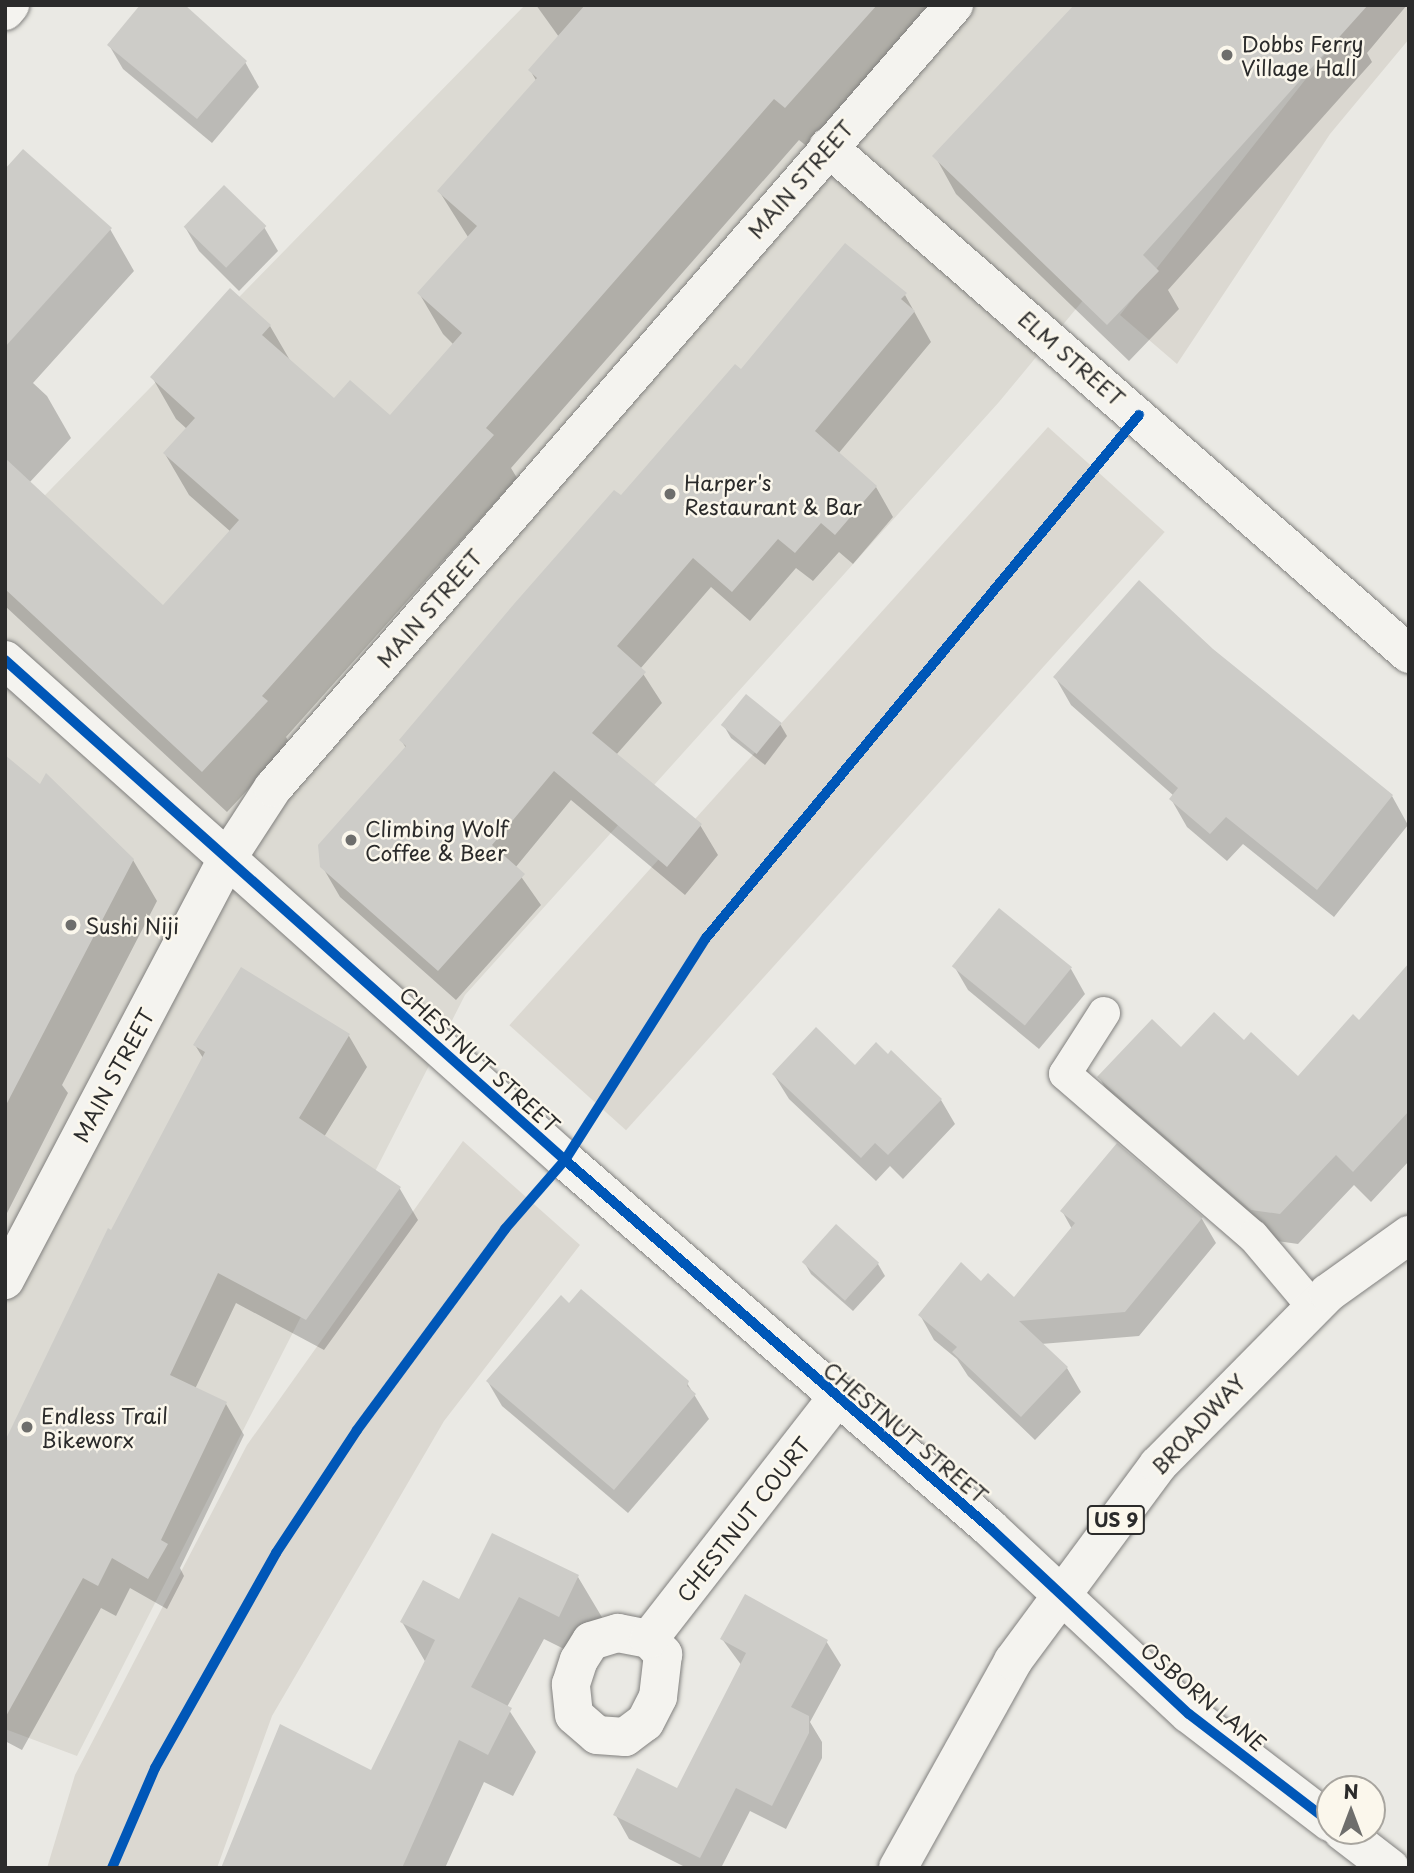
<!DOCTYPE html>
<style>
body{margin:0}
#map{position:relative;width:1414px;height:1873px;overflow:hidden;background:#eae9e4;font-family:"Playpen Sans",sans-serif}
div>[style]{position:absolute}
.built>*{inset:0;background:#dcdad3}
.green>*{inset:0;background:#dbd8d1;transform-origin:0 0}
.shadow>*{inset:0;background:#0003}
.building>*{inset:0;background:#cdccc8;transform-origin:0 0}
.roads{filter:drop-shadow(0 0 2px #81807e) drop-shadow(0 0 2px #81807e)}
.lane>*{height:32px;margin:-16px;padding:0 16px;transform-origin:16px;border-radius:16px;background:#f4f3ef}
.street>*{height:38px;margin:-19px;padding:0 19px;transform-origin:19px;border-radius:19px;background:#f4f3ef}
.primary>*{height:38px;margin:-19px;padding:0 19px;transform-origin:19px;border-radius:19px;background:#f4f3ef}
.cycleway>*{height:10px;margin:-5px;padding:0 5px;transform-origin:5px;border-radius:5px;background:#0057b8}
.dots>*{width:19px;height:19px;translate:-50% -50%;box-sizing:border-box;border:4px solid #fbf7ec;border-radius:50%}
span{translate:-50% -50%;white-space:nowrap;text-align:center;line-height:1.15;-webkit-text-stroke:5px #fbf7ec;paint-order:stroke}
.shield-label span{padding:2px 5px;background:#fbf7ec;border:2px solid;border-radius:5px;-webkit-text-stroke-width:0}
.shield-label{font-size:19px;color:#2b2b2b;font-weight:700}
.poi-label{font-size:21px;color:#2b2b2b}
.left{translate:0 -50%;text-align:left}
.street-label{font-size:21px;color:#2b2b2b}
.frame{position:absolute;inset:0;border:7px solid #2b2b2b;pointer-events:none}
.north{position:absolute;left:1316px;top:1775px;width:70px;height:70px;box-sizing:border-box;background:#fbf7ec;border:2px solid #a8a59f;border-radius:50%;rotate:0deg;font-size:19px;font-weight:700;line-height:28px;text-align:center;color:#2b2b2b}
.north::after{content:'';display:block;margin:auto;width:24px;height:32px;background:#6e6e6c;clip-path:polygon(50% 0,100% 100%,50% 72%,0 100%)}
</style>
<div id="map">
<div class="built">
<div style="clip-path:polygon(525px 5px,1327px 5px,999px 402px,465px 995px,77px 1756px,5px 1729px,5px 536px)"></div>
</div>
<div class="green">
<div style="clip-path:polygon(1364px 5px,1409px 5px,1409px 39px,1330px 134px,1177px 364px,1120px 315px)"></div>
<div style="left:1048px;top:427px;width:157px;height:805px;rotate:42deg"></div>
<div style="clip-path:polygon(463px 1141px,580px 1245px,444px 1421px,272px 1716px,217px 1868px,47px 1868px,75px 1775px,247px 1445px)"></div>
</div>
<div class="shadow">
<div style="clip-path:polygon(536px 5px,936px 5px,809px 148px,799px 140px,511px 468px,517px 478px,286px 737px,290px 744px,227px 812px,5px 606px,5px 172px,110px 229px,134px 271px,33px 383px,47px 396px,71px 438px,29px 483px,163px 607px,231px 532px,189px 495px,165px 454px,187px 429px,176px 419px,152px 377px,270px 326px,291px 362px,334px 400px,390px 418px,454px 345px,443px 334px,419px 293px,468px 237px,439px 191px,537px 82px,530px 70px,559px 37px)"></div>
<div style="clip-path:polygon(1076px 5px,1407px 5px,1367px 53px,1372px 62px,1168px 290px,1179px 309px,1129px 361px,956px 194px,935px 156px)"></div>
<div style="clip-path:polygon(109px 45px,245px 62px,259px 87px,212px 143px,123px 69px)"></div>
<div style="clip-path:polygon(185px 227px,264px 227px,278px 251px,239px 291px,199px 251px)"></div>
<div style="clip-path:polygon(905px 295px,931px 342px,838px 454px,876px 487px,893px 517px,853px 564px,839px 552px,813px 581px,796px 568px,750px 621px,711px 587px,640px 669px,662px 703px,616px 755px,700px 825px,718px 855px,685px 895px,571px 800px,515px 868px,541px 905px,456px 1000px,340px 897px,322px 866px,406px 748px,401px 740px,741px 371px)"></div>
<div style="clip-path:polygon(1211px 650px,1392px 796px,1408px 825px,1334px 917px,1243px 844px,1227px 861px,1187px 827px,1171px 799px,1174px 796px,1071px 705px,1055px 677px)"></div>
<div style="clip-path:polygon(780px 724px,787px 736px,765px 765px,731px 738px,724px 726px)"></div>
<div style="clip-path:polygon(5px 757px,133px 860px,157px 901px,62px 1085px,68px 1093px,6px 1215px)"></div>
<div style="clip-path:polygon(954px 966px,1071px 969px,1085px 994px,1039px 1049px,968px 990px)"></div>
<div style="clip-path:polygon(1409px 966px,1409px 1161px,1371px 1202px,1354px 1185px,1298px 1244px,1270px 1240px,1117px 1108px,1099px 1077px,1181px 1049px,1244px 1042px,1298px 1079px,1359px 1022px)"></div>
<div style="clip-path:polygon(349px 1036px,367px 1067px,324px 1137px,400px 1189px,418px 1220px,324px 1350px,236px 1303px,195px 1389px,226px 1404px,244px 1435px,180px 1568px,184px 1576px,167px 1609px,130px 1588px,116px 1616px,101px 1608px,22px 1750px,5px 1741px,5px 1445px,203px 1058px,195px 1045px)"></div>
<div style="clip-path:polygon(774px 1075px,941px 1100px,955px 1124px,903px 1179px,890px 1166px,876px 1181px,789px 1099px)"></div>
<div style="clip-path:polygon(1117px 1146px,1202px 1219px,1216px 1243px,1139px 1336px,1041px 1344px,1067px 1368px,1081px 1392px,1035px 1440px,968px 1376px,957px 1359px,934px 1340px,920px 1315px,981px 1283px,1014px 1300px,1072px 1229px,1062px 1211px)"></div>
<div style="clip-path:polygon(804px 1262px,878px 1264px,885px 1276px,853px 1311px,811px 1274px)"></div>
<div style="clip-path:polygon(488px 1382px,687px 1383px,709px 1419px,628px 1513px,502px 1406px)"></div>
<div style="clip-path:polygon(578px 1577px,603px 1619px,584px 1659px,544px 1639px,507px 1707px,536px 1752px,513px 1796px,484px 1782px,445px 1868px,223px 1868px,372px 1773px,426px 1663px,402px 1622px,460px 1601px)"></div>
<div style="clip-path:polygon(722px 1639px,826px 1641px,841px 1665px,810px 1722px,822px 1742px,822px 1758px,786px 1829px,750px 1811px,721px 1868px,687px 1868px,629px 1839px,615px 1814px,678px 1790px,742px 1666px)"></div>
</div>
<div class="building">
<div style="clip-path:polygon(140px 5px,185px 5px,247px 61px,197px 119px,107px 45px)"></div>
<div style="clip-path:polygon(585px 5px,877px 5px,785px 108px,774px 99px,486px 428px,494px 435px,262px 696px,268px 701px,202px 772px,5px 589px,5px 458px,163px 605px,239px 520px,163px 453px,195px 418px,150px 377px,230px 288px,271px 325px,262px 335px,334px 398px,350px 380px,390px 415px,462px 333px,417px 293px,477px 226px,437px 191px,537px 78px,528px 70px)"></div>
<div style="clip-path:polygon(1074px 5px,1368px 5px,1143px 255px,1159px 271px,1107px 325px,932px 156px)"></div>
<div style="clip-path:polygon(23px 149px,112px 228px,5px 347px,5px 169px)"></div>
<div style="left:224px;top:185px;width:59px;height:58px;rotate:44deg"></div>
<div style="clip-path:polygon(845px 243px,907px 293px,901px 299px,915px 311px,815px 431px,877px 486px,835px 535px,821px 523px,795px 553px,778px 539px,732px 592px,693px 558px,617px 646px,646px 672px,592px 733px,702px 824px,667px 867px,554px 771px,492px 845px,525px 874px,438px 971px,320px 867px,318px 845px,406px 746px,399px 740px,514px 604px,614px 490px,621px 495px,735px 364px,741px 369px)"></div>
<div style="clip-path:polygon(1139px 580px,1213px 649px,1393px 795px,1317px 890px,1226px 817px,1210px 834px,1169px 799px,1178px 788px,1053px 677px)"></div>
<div style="left:746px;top:694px;width:46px;height:40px;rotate:39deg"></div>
<div style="clip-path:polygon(5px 755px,40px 784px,46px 773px,134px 859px,5px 1107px)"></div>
<div style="left:999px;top:908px;width:94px;height:75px;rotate:39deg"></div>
<div style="clip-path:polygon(1409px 963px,1409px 1111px,1353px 1172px,1336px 1155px,1280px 1214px,1251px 1210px,1097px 1077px,1152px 1019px,1181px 1047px,1214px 1012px,1244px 1040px,1251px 1032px,1298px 1076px,1353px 1014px,1359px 1020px)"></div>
<div style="clip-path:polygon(241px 967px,350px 1034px,299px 1118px,401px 1187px,306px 1320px,218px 1273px,170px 1375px,227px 1402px,161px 1540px,168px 1544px,148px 1579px,112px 1558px,98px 1586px,83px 1578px,5px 1718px,5px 1441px,108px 1228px,111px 1230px,205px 1052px,193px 1045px)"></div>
<div style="clip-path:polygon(816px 1027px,855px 1065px,876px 1042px,888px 1054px,891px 1050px,942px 1099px,888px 1155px,875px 1143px,861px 1158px,772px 1074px)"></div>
<div style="clip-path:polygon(1117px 1143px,1203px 1217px,1125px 1312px,1019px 1321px,1068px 1367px,1021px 1417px,952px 1352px,957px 1347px,918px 1315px,961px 1262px,981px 1281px,988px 1273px,1014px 1297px,1075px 1223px,1060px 1211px)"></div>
<div style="left:836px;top:1224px;width:58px;height:51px;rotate:42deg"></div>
<div style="clip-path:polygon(581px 1289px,689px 1381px,687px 1386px,696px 1394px,614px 1490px,486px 1381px,561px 1295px,569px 1303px)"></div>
<div style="clip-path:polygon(492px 1533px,579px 1575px,559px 1617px,519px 1597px,471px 1687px,512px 1708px,488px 1755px,459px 1740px,402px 1868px,221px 1868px,280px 1724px,371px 1770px,435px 1640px,400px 1622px,423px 1580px,459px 1599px)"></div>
<div style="clip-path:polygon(745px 1594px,828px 1640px,791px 1707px,809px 1716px,809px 1733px,772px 1806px,736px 1788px,700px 1858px,613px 1815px,637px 1768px,677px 1788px,746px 1653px,720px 1639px)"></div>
</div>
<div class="roads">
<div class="lane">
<div style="left:1104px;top:1013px;width:72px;rotate:122.6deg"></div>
<div style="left:1065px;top:1074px;width:248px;rotate:40.8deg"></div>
<div style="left:1253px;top:1236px;width:93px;rotate:49.8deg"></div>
</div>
<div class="street">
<div style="left:5px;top:11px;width:8px;rotate:-50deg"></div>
<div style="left:828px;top:147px;width:771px;rotate:41.11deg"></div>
<div style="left:5px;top:660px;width:751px;rotate:41.76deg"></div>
<div style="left:565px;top:1160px;width:562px;rotate:40.89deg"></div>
<div style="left:990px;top:1528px;width:272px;rotate:43.1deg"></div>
<div style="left:1189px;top:1714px;width:178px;rotate:37.5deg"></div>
<div style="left:5px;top:1280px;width:475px;rotate:-62.2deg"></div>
<div style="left:226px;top:860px;width:86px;rotate:-56.9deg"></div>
<div style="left:273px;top:788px;width:1038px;rotate:-48.99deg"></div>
<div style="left:618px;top:1633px;width:32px;rotate:11deg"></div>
<div style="left:649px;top:1639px;width:21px;rotate:47deg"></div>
<div style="left:663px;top:1654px;width:43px;rotate:96.6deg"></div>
<div style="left:658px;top:1697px;width:28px;rotate:117deg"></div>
<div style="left:645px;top:1722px;width:25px;rotate:143deg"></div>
<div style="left:625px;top:1737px;width:28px;rotate:-176deg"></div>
<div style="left:597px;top:1735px;width:30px;rotate:-139deg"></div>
<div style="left:574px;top:1715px;width:31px;rotate:-96deg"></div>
<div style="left:571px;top:1684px;width:25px;rotate:-72deg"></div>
<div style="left:579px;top:1660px;width:22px;rotate:-58deg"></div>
<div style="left:591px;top:1641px;width:28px;rotate:-17deg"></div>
<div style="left:649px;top:1639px;width:304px;rotate:-52.1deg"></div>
<div style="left:1342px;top:1831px;width:61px;rotate:37.6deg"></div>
</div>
<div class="primary">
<div style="left:898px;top:1868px;width:237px;rotate:-60.9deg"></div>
<div style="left:1013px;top:1661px;width:244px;rotate:-53.5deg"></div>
<div style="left:1158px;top:1465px;width:242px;rotate:-45.3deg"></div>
<div style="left:1328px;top:1293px;width:100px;rotate:-35.6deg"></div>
</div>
</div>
<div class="cycleway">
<div style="left:5px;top:660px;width:751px;rotate:41.76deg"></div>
<div style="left:565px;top:1160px;width:562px;rotate:40.89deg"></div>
<div style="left:990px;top:1528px;width:272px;rotate:43.1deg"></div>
<div style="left:1189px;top:1714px;width:178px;rotate:37.5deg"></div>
<div style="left:112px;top:1868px;width:109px;rotate:-66.7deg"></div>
<div style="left:155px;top:1768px;width:247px;rotate:-60.6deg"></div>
<div style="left:276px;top:1553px;width:147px;rotate:-56.6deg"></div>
<div style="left:357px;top:1430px;width:250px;rotate:-53.6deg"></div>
<div style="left:505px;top:1229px;width:91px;rotate:-49deg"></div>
<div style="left:565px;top:1160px;width:263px;rotate:-57.6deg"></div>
<div style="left:706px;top:938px;width:679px;rotate:-50.38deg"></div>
</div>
<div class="dots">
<div style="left:1227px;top:55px;background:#6e6e6c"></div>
<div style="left:670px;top:494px;background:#6e6e6c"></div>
<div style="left:351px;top:840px;background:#6e6e6c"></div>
<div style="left:71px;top:925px;background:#6e6e6c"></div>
<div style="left:27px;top:1427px;background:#6e6e6c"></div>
</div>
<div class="shield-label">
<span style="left:1116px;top:1520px">US 9</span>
</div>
<div class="poi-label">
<span class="left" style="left:1241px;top:55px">Dobbs Ferry<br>Village Hall</span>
<span class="left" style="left:684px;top:494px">Harper's<br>Restaurant &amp; Bar</span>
<span class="left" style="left:365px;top:840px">Climbing Wolf<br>Coffee &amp; Beer</span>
<span class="left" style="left:85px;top:925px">Sushi Niji</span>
<span class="left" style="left:41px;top:1427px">Endless Trail<br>Bikeworx</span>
</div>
<div class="street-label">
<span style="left:800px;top:179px;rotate:-49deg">MAIN STREET</span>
<span style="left:1072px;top:358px;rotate:41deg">ELM STREET</span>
<span style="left:429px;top:608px;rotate:-49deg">MAIN STREET</span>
<span style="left:480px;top:1059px;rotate:42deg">CHESTNUT STREET</span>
<span style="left:113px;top:1075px;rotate:-62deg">MAIN STREET</span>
<span style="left:1198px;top:1424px;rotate:-47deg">BROADWAY</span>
<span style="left:906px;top:1432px;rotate:40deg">CHESTNUT STREET</span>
<span style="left:743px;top:1519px;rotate:-52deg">CHESTNUT COURT</span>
<span style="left:1204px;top:1696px;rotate:40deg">OSBORN LANE</span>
</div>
<div class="frame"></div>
<div class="north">N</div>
</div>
